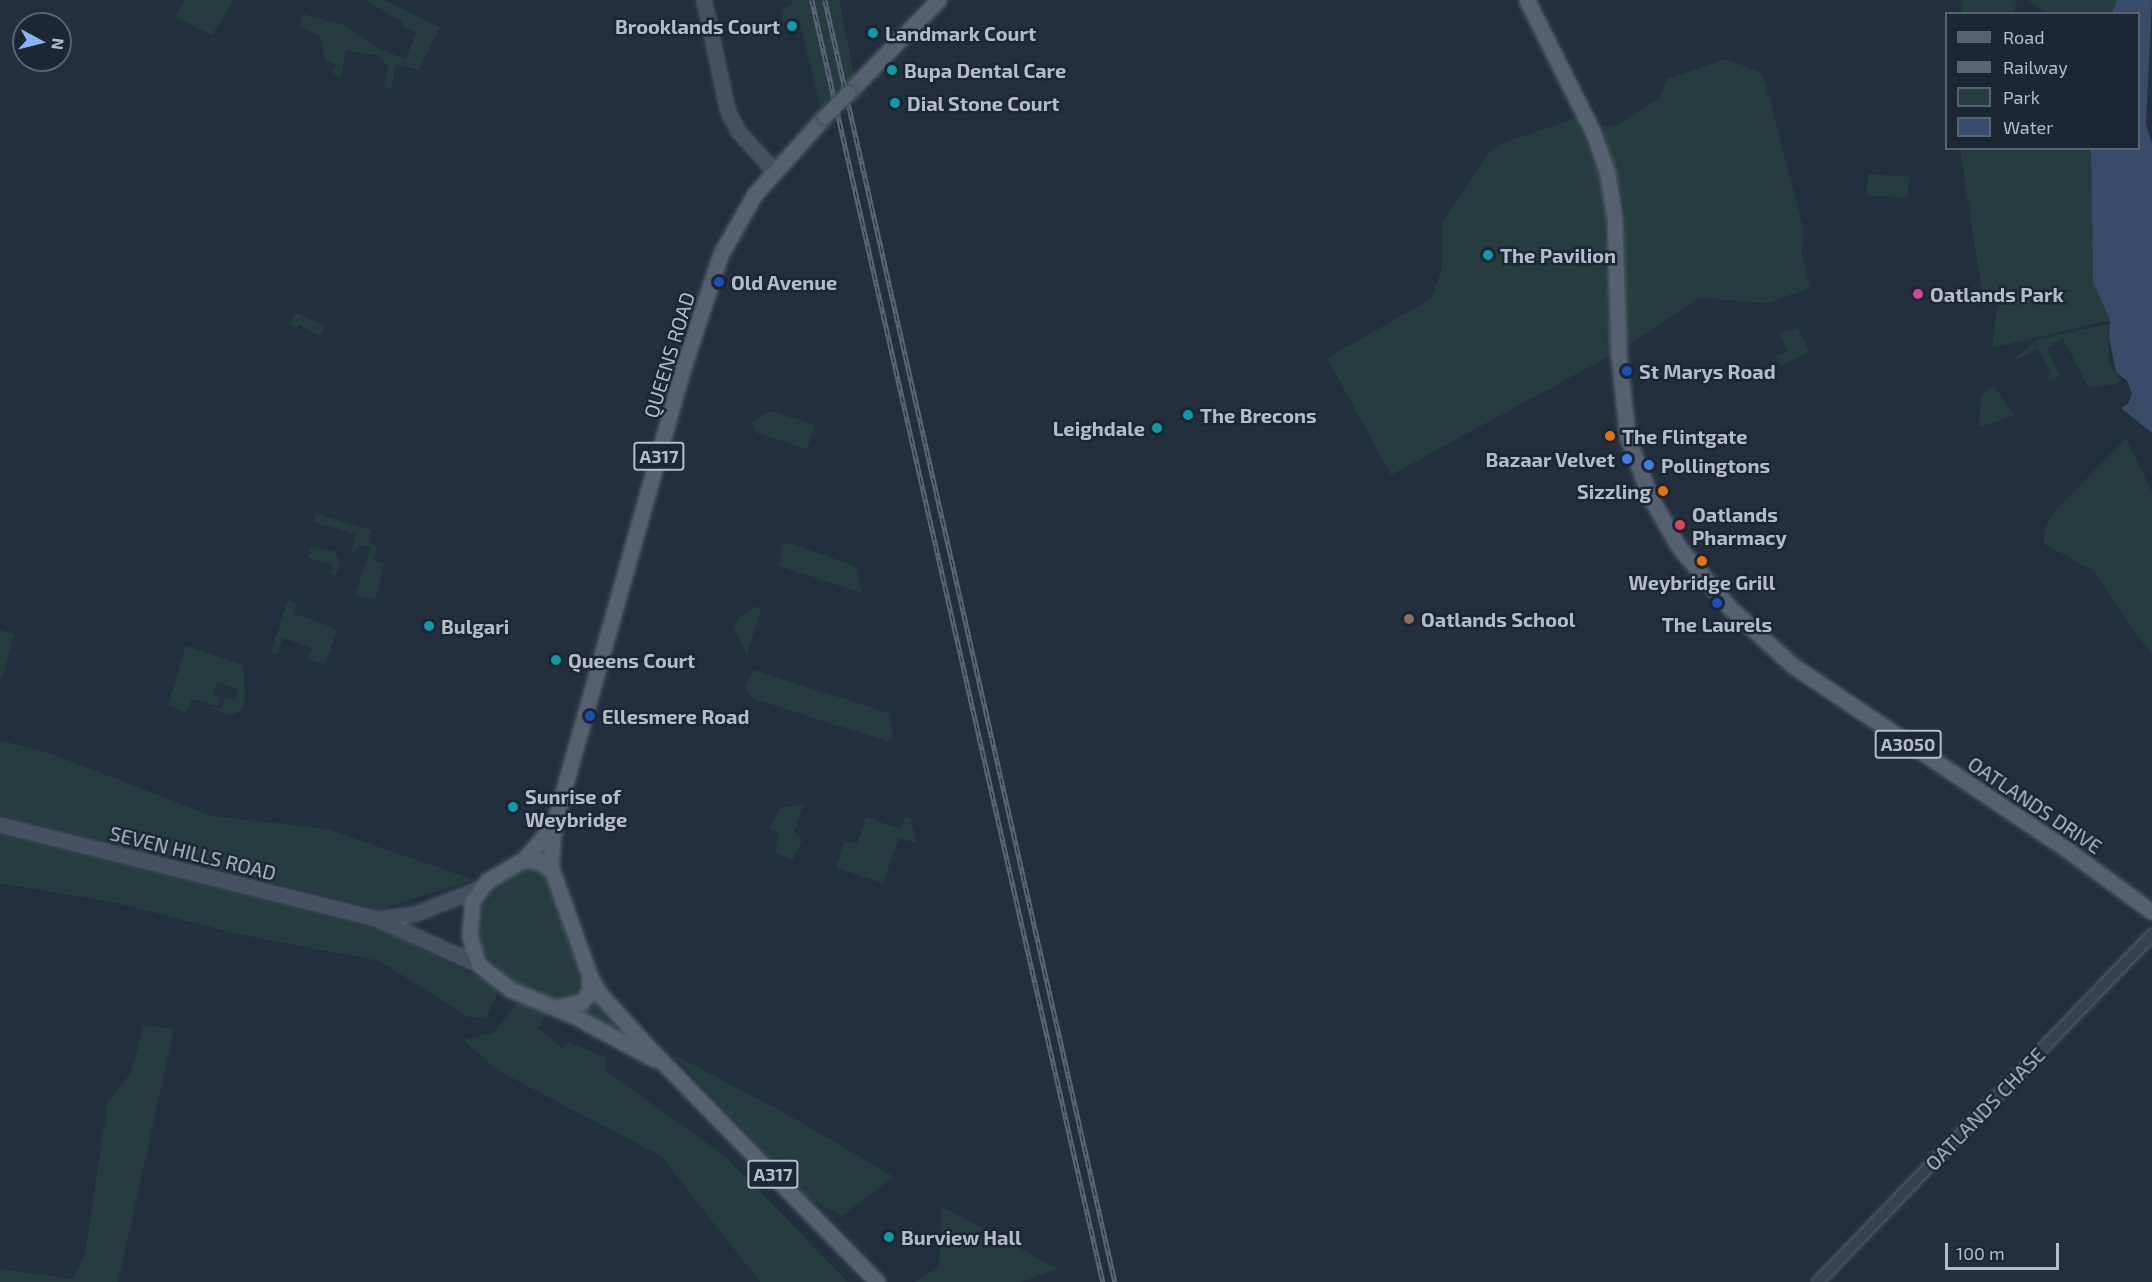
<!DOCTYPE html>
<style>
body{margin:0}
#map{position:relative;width:2152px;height:1282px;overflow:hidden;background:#242f3e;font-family:"Exo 2",sans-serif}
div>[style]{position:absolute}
.green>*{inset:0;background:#263c3f;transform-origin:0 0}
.water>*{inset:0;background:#394c67}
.roads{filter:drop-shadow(0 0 2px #565f6c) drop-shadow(0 0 2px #565f6c)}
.tertiary>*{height:10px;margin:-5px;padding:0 5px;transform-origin:5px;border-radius:5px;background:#38414e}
.secondary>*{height:12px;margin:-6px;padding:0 6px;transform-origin:6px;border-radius:6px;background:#465061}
.primary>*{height:14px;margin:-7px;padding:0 7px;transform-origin:7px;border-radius:7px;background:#56606e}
.rail>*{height:4.5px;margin-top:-2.25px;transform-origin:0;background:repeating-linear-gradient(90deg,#1d2633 0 7px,#5a6575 0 14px);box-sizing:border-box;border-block:2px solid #5a6575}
.bridges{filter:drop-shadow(0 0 2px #414a57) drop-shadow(0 0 2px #414a57)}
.primary-bridge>*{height:14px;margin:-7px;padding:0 7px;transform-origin:7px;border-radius:7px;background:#56606e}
.dots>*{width:16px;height:16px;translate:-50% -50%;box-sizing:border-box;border:3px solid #1d2633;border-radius:50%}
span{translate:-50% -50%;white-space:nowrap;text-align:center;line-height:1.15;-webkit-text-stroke:5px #1d2633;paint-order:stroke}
.shield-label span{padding:2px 4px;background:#1d2633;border:2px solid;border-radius:4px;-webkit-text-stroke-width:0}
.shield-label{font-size:18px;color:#b4bcc9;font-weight:700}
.poi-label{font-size:20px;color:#b4bcc9;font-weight:700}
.right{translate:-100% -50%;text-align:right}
.left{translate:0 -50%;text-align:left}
.street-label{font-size:20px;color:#b4bcc9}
.legend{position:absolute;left:1945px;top:12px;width:195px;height:138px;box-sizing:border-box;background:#1d2633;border:2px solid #59626f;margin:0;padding:8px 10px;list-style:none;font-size:18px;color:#b4bcc9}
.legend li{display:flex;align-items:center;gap:12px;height:30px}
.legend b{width:30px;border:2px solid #59626f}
.north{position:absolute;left:12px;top:12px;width:60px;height:60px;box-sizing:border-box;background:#1d2633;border:2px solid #59626f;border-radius:50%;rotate:97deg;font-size:16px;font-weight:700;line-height:24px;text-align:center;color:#b4bcc9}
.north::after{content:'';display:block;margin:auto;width:21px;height:27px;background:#8ab4f8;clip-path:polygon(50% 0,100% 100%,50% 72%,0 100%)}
.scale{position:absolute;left:1945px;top:1243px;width:114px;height:27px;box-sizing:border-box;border:3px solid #b4bcc9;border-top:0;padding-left:8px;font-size:18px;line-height:21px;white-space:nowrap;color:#b4bcc9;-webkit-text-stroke:4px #1d2633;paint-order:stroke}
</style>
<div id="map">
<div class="green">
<div style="clip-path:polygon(185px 0,234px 0,212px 35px,176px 17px)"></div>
<div style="clip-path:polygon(365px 0,384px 0,440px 27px,419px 70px,396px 64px,391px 89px,384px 87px,389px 66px,376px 55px,346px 50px,341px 77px,332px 73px,336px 65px,325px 60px,320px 36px,300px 27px,303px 14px,343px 25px,379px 49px,406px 59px,416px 32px,404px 28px,401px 21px)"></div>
<div style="clip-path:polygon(792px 0,839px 0,854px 76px,822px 111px,799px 19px,782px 22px,783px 10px,793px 4px)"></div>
<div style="clip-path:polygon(1960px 0,2017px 0,2013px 13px,1962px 14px)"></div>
<div style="clip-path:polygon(2027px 0,2117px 0,2112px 14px,2047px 13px)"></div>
<div style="clip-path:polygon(1726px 59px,1758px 71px,1765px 82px,1804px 231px,1801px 249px,1810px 288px,1767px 303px,1700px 298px,1626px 346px,1625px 208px,1603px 126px,1617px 125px,1659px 98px,1667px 79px)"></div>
<div style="clip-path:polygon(1576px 118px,1602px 183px,1608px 218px,1603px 236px,1610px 247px,1611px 355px,1391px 475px,1327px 358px,1431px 299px,1442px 269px,1442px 222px,1488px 154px,1498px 145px)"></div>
<div style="clip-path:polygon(1960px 149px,2091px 149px,2093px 282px,2110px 320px,1992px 348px,1998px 300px,1982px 292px)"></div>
<div style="left:1868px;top:174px;width:41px;height:21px;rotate:4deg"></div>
<div style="clip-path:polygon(295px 313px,325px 325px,321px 336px,298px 324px,297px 328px,290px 325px)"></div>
<div style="clip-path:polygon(2108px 324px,2109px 364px,2121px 380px,2116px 384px,2089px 388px,2063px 339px,2047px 348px,2059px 375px,2054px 382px,2046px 378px,2050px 371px,2038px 349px,2010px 363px,2036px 340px)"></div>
<div style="clip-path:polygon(1798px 328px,1809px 352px,1781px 366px,1776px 357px,1788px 351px,1779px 333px)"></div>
<div style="clip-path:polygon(1993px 385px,2014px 415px,1979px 427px,1981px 395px)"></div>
<div style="clip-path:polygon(770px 411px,815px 425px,807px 449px,757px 433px,752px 422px)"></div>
<div style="clip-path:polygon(2126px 438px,2152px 492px,2152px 653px,2136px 635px,2094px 571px,2044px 544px,2045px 528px,2053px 513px)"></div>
<div style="clip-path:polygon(316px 514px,371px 530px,368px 542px,377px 548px,374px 561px,384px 564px,375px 600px,355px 595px,371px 547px,363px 545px,351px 553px,356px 534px,314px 522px)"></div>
<div style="clip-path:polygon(789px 543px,855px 566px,862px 593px,779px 566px,783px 545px)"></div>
<div style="clip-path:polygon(311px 546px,335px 552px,340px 564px,336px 575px,331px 575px,333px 564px,308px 558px)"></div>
<div style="clip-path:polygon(288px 600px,297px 603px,294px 614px,337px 629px,325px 665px,308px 659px,312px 648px,283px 638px,277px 655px,271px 652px)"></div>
<div style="clip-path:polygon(756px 606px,761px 610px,747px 655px,734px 628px,739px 617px)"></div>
<div style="clip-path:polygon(0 630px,14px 634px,2px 679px,0 679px)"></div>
<div style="clip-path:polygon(186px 646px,243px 665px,245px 697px,241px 711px,230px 715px,208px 707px,222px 708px,225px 698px,235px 700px,238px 689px,217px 682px,212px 694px,220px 697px,219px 706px,192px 699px,186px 713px,168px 705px)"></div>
<div style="clip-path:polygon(754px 670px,888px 713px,893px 736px,887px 741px,751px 698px,745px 687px)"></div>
<div style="clip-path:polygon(0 740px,52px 754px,212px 816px,327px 829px,474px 880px,380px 909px,0 815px)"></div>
<div style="clip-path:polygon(804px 803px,794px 832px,802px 840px,793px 860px,775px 853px,780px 833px,769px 829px,780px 808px)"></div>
<div style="clip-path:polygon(866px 817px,900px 829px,905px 817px,910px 818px,917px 843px,899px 838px,883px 883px,836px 868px,844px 842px,857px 844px)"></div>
<div style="clip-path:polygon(0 834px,385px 931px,500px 988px,486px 1018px,468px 1017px,380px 961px,238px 934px,113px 902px,0 883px)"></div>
<div style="clip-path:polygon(527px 863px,547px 871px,555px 892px,565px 932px,584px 979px,583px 990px,576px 1000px,564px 1003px,535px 993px,507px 978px,483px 952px,477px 924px,484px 903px,496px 886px)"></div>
<div style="clip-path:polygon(594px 993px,632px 1039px,629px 1041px,573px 1013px,586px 1005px)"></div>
<div style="clip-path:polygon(518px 1002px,548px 1012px,538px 1028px,562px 1048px,569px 1042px,606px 1058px,605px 1070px,726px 1157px,848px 1282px,760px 1282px,661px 1156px,497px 1070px,464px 1040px,493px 1033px)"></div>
<div style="clip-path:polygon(144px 1026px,174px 1029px,118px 1282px,0 1282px,0 1269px,73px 1279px,85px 1254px,108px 1101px,131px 1073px)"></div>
<div style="clip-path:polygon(671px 1053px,792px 1117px,894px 1177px,842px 1216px,808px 1198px)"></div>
<div style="clip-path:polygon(942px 1207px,1058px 1269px,1021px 1282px,915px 1282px,939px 1267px)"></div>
</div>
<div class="water">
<div style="clip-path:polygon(2117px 0,2152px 0,2146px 124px,2152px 143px,2152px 433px,2121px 408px,2128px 404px,2132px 394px,2127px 381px,2116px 372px,2109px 337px,2110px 320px,2093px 282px,2091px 149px,2138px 148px,2138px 14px,2112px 13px)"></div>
</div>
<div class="roads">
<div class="tertiary">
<div style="left:1818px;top:1282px;width:482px;rotate:-46.1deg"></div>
</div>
<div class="secondary">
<div style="left:704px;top:0;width:114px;rotate:77.8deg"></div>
<div style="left:728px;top:111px;width:22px;rotate:63deg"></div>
<div style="left:738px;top:131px;width:55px;rotate:47.9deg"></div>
<div style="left:0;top:825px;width:389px;rotate:14deg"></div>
<div style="left:377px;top:919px;width:112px;rotate:24.3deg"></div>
<div style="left:378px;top:919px;width:38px;rotate:-7deg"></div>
<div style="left:416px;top:914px;width:68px;rotate:-21.6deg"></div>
</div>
<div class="primary">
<div style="left:1527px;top:0;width:150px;rotate:63.4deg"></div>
<div style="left:1594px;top:134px;width:42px;rotate:70.7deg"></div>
<div style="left:1608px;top:174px;width:45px;rotate:81deg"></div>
<div style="left:1615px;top:218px;width:136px;rotate:88.3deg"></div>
<div style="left:1619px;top:354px;width:84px;rotate:83.9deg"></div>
<div style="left:1628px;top:438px;width:64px;rotate:69deg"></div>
<div style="left:1651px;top:498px;width:56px;rotate:60.3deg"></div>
<div style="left:1679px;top:547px;width:80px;rotate:50.1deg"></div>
<div style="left:1730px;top:608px;width:84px;rotate:42.6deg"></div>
<div style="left:1792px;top:665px;width:335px;rotate:33.9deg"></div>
<div style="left:2070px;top:852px;width:102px;rotate:36.2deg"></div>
<div style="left:849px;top:93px;width:129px;rotate:-45.9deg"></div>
<div style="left:554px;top:826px;width:45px;rotate:131.4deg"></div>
<div style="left:524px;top:860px;width:42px;rotate:149.7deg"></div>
<div style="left:488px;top:881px;width:25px;rotate:127deg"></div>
<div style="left:473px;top:901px;width:35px;rotate:95deg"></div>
<div style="left:470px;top:936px;width:30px;rotate:73deg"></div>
<div style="left:479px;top:965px;width:41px;rotate:38deg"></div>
<div style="left:511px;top:990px;width:68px;rotate:22.4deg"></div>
<div style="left:574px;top:1016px;width:92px;rotate:28.5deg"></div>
<div style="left:524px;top:860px;width:16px;rotate:7deg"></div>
<div style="left:540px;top:862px;width:16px;rotate:38deg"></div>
<div style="left:553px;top:872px;width:110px;rotate:70.4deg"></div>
<div style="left:590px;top:976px;width:15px;rotate:90deg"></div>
<div style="left:590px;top:991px;width:13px;rotate:122deg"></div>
<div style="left:583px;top:1002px;width:26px;rotate:167deg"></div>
<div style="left:551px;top:869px;width:43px;rotate:-86deg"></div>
<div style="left:554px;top:826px;width:471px;rotate:-74.2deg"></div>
<div style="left:682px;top:373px;width:124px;rotate:-71.7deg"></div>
<div style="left:721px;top:255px;width:69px;rotate:-60.5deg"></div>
<div style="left:755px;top:195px;width:105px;rotate:-48.1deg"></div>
<div style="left:590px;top:976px;width:21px;rotate:61deg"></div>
<div style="left:600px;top:994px;width:70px;rotate:47.9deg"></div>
<div style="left:647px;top:1046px;width:330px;rotate:45.7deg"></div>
</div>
</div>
<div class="rail">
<div style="left:812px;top:0;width:1315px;rotate:77.21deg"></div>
<div style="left:825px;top:0;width:1314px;rotate:77.25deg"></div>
</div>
<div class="bridges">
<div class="primary-bridge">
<div style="left:825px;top:117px;width:34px;rotate:-45deg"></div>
</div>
</div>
<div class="dots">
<div style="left:792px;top:26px;background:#0f9aa8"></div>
<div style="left:873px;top:33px;background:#0f9aa8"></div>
<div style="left:892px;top:70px;background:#0f9aa8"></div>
<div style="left:895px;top:103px;background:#0f9aa8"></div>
<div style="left:1488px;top:255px;background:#0f9aa8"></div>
<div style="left:719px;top:282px;background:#1a4fb4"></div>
<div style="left:1918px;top:294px;background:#d1479c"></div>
<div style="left:1627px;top:371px;background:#1a4fb4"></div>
<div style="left:1188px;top:415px;background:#0f9aa8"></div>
<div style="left:1157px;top:428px;background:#0f9aa8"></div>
<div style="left:1610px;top:436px;background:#e8710a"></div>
<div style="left:1627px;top:459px;background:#3f7fe0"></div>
<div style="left:1649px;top:465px;background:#3f7fe0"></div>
<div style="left:1663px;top:491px;background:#e8710a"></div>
<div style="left:1680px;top:525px;background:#e0444e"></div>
<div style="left:1702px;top:561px;background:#e8710a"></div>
<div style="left:1717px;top:603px;background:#1a4fb4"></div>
<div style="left:1409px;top:619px;background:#8d6e63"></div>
<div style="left:429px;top:626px;background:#0f9aa8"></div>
<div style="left:556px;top:660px;background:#0f9aa8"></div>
<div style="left:590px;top:716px;background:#1a4fb4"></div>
<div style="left:513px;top:807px;background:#0f9aa8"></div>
<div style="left:889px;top:1237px;background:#0f9aa8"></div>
</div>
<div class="shield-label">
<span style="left:659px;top:456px">A317</span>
<span style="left:1908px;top:744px">A3050</span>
<span style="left:773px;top:1174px">A317</span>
</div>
<div class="poi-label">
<span class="right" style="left:780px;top:26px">Brooklands Court</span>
<span class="left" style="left:885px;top:33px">Landmark Court</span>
<span class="left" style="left:904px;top:70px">Bupa Dental Care</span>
<span class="left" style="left:907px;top:103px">Dial Stone Court</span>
<span class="left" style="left:1500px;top:255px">The Pavilion</span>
<span class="left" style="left:731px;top:282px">Old Avenue</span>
<span class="left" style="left:1930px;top:294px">Oatlands Park</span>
<span class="left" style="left:1639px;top:371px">St Marys Road</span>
<span class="left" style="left:1200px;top:415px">The Brecons</span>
<span class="right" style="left:1145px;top:428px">Leighdale</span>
<span class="left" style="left:1622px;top:436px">The Flintgate</span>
<span class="right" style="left:1615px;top:459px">Bazaar Velvet</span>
<span class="left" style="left:1661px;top:465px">Pollingtons</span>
<span class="right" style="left:1651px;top:491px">Sizzling</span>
<span class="left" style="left:1692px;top:526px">Oatlands<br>Pharmacy</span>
<span style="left:1702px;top:582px">Weybridge Grill</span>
<span class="left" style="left:1421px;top:619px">Oatlands School</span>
<span style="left:1717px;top:624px">The Laurels</span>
<span class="left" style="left:441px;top:626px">Bulgari</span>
<span class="left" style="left:568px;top:660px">Queens Court</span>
<span class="left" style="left:602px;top:716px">Ellesmere Road</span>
<span class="left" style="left:525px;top:808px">Sunrise of<br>Weybridge</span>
<span class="left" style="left:901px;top:1237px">Burview Hall</span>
</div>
<div class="street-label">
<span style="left:669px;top:355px;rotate:-73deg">QUEENS ROAD</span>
<span style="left:2035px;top:805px;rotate:34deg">OATLANDS DRIVE</span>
<span style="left:193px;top:853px;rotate:14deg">SEVEN HILLS ROAD</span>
<span style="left:1985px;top:1109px;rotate:-46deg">OATLANDS CHASE</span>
</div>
<ul class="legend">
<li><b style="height:8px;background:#56606e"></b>Road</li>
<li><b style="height:8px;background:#5a6575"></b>Railway</li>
<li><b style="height:16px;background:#263c3f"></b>Park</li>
<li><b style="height:16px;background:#394c67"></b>Water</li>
</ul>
<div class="north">N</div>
<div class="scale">100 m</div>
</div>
